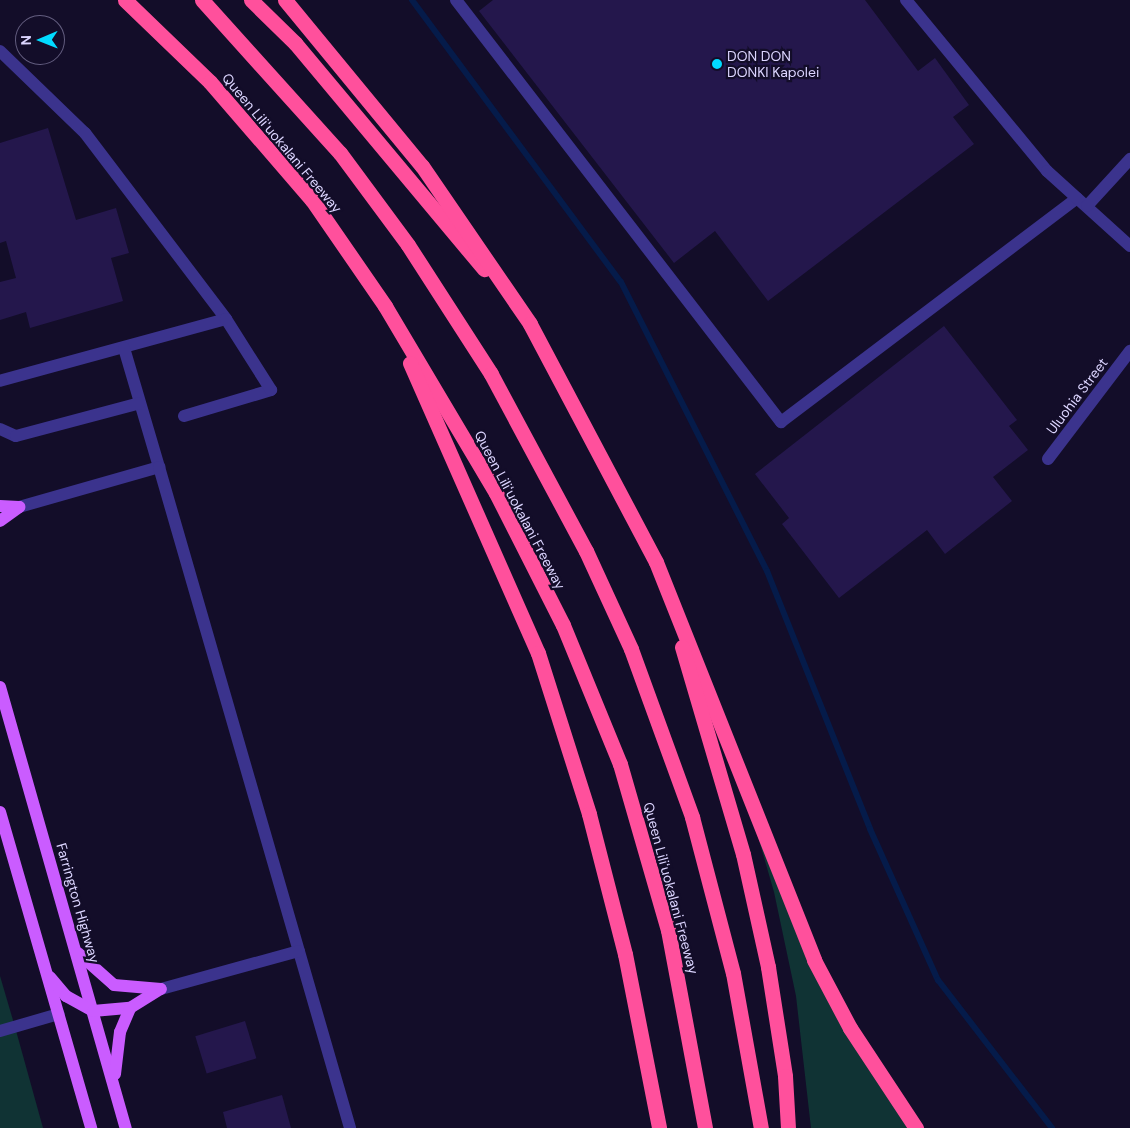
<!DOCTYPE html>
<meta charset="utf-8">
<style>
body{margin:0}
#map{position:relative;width:1130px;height:1128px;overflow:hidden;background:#130d29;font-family:"DM Sans",sans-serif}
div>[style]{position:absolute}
.green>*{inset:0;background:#103334}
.stream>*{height:6px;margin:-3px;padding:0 3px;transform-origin:3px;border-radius:3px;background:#051b4a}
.building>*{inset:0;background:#24174c;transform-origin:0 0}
.lane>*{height:12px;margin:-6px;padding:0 6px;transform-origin:6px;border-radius:6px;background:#3b338d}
.street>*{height:12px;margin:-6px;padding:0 6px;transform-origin:6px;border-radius:6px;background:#3b338d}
.primary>*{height:12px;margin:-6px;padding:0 6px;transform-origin:6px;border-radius:6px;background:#ca5cff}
.highway>*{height:15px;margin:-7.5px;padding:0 7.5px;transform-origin:7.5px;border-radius:7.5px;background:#ff509c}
.dots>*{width:14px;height:14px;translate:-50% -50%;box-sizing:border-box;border:2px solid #130d29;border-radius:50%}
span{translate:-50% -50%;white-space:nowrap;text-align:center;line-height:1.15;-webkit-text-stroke:4.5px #130d29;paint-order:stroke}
.poi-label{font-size:14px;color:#dcd5ff}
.left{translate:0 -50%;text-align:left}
.street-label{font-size:14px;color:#dcd5ff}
.north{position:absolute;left:15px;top:15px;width:50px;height:50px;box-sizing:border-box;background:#130d29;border:1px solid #635d7f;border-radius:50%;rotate:269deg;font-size:14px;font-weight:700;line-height:20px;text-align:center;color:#dcd5ff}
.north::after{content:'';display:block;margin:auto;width:18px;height:22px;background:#01daff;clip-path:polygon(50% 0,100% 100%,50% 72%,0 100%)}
</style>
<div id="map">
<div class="green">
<div style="clip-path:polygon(743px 785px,780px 881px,911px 1128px,811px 1128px,796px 996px,774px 892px)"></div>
<div style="clip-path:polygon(0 976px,15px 1027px,43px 1128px,0 1128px)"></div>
</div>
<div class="stream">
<div style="left:412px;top:0;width:351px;rotate:53.5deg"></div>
<div style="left:621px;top:282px;width:324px;rotate:63.2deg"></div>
<div style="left:767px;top:571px;width:278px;rotate:68.2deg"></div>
<div style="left:870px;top:829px;width:166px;rotate:65.8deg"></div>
<div style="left:938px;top:980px;width:187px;rotate:52.4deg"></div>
</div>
<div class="building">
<div style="clip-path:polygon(493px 0,865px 0,918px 71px,935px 58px,969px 105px,953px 117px,974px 144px,768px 301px,715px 231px,674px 263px,479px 11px)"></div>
<div style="clip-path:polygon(48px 128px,76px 220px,116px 208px,129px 253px,111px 258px,123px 301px,30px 328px,26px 312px,0 320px,0 282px,16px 278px,6px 241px,0 243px,0 143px)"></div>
<div style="clip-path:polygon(944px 326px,1017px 420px,1009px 426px,1028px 450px,993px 477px,1012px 501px,945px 554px,927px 530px,839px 598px,782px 524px,789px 518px,755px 474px)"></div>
<div style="left:245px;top:1021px;width:39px;height:52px;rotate:73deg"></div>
<div style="clip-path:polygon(282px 1095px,291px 1128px,227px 1128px,223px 1112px)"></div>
</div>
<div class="lane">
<div style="left:456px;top:0;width:533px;rotate:52.4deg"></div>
<div style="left:781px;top:422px;width:371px;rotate:-37.1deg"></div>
<div style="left:906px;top:0;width:222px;rotate:50.5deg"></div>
<div style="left:1047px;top:171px;width:112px;rotate:42.1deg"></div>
<div style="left:0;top:51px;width:118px;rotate:44deg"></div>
<div style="left:85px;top:133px;width:233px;rotate:52.8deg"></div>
<div style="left:226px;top:319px;width:234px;rotate:164.7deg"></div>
<div style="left:1087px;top:206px;width:64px;rotate:-47.5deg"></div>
<div style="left:124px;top:348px;width:124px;rotate:73.6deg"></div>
<div style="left:184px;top:416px;width:91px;rotate:-16.6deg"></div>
<div style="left:271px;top:390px;width:84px;rotate:-122.4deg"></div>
<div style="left:0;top:429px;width:17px;rotate:24deg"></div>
<div style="left:16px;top:436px;width:128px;rotate:-14.9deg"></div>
<div style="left:0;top:1031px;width:61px;rotate:-16.1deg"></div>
</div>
<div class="street">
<div style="left:1048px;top:459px;width:136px;rotate:-52.8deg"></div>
<div style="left:19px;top:507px;width:146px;rotate:-15.9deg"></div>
<div style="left:159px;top:467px;width:688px;rotate:73.88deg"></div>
<div style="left:161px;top:989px;width:143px;rotate:-15.4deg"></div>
</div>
<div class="primary">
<div style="left:0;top:506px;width:19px;rotate:3deg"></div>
<div style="left:0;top:521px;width:24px;rotate:-36deg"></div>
<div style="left:0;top:687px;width:459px;rotate:74.1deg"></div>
<div style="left:0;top:812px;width:329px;rotate:73.9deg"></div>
<div style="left:78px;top:953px;width:48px;rotate:41.6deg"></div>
<div style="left:114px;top:985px;width:47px;rotate:4.9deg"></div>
<div style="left:50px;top:977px;width:25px;rotate:50deg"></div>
<div style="left:66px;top:996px;width:31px;rotate:29deg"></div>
<div style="left:93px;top:1011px;width:37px;rotate:-5deg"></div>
<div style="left:130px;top:1008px;width:36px;rotate:-32deg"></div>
<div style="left:115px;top:1074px;width:42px;rotate:-83.2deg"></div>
<div style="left:120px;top:1032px;width:26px;rotate:-67deg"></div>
</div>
<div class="highway">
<div style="left:125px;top:0;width:118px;rotate:44deg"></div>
<div style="left:210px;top:82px;width:156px;rotate:49.2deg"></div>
<div style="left:312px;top:200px;width:129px;rotate:55.4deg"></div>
<div style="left:385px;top:306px;width:217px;rotate:59.3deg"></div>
<div style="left:496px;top:493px;width:148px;rotate:63.1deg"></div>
<div style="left:563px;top:625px;width:150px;rotate:67.7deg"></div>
<div style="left:620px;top:764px;width:173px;rotate:73.9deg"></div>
<div style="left:668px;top:930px;width:201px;rotate:79.4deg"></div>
<div style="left:202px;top:0;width:206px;rotate:48deg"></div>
<div style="left:340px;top:153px;width:114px;rotate:53.5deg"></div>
<div style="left:408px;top:245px;width:153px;rotate:57.2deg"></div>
<div style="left:491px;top:374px;width:201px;rotate:61.8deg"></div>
<div style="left:586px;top:551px;width:108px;rotate:65.3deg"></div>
<div style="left:631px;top:649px;width:179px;rotate:70deg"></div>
<div style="left:692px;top:817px;width:161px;rotate:75.3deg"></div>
<div style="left:733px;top:973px;width:158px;rotate:79.8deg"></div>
<div style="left:251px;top:0;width:62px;rotate:44.3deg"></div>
<div style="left:295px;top:43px;width:295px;rotate:50.1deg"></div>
<div style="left:285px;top:0;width:215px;rotate:50.5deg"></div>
<div style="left:422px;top:166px;width:191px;rotate:55.6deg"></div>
<div style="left:530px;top:324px;width:269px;rotate:62.1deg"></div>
<div style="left:656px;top:562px;width:428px;rotate:68.3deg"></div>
<div style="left:814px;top:960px;width:77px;rotate:62.1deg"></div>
<div style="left:850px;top:1028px;width:120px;rotate:56.6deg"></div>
<div style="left:410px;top:363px;width:317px;rotate:66.2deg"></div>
<div style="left:538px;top:653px;width:169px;rotate:72.4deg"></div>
<div style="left:589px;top:814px;width:145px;rotate:75.6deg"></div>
<div style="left:625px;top:954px;width:177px;rotate:78.9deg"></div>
<div style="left:682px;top:647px;width:216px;rotate:73.6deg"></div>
<div style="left:743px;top:854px;width:116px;rotate:77.5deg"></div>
<div style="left:768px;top:967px;width:110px;rotate:81.1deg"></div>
<div style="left:785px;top:1076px;width:52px;rotate:86.7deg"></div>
</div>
<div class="dots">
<div style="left:717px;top:64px;background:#01daff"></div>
</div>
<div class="poi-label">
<span class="left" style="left:727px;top:64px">DON DON<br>DONKI Kapolei</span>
</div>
<div class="street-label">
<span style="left:282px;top:143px;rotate:50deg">Queen Liliʻuokalani Freeway</span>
<span style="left:1077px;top:396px;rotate:-53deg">Uluohia Street</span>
<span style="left:520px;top:510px;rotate:62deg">Queen Liliʻuokalani Freeway</span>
<span style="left:671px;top:888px;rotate:75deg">Queen Liliʻuokalani Freeway</span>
<span style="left:78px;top:903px;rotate:74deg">Farrington Highway</span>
</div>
<div class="north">N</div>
</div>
